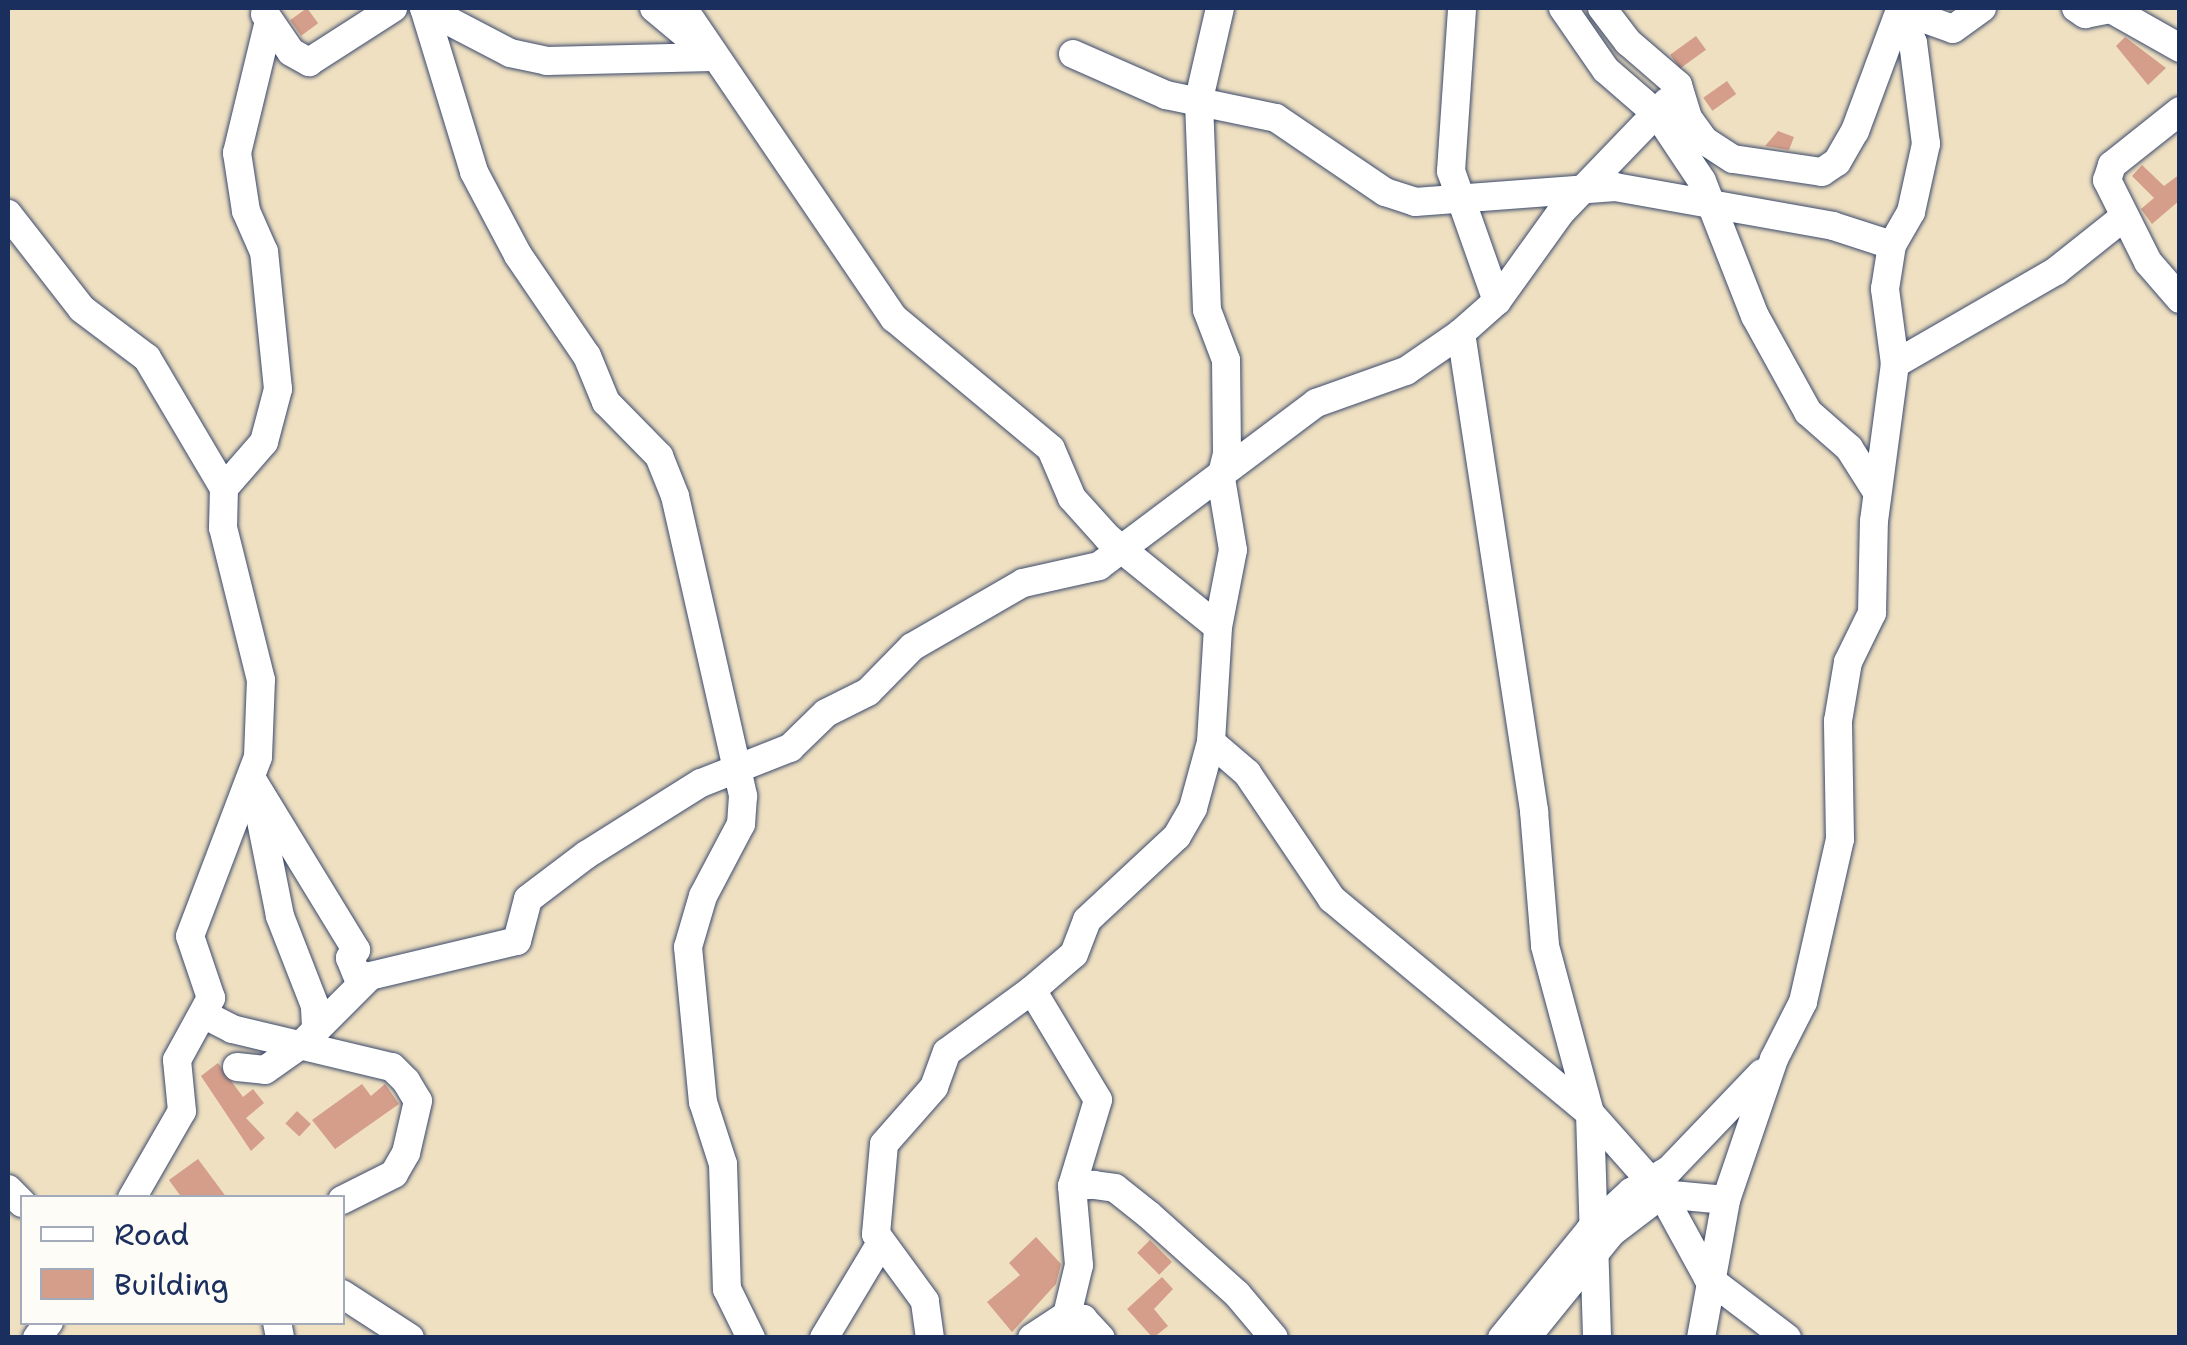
<!DOCTYPE html>
<style>
body{margin:0}
#map{position:relative;width:2187px;height:1345px;overflow:hidden;background:#efe0c1;font-family:"Shantell Sans",sans-serif}
div>[style]{position:absolute}
.building>*{inset:0;background:#d49e8a;transform-origin:0 0}
.roads{filter:drop-shadow(0 0 2px #3b4a6d) drop-shadow(0 0 2px #3b4a6d)}
.minor>*{height:28px;margin:-14px;padding:0 14px;transform-origin:14px;border-radius:14px;background:#fff}
span{translate:-50% -50%;white-space:nowrap;text-align:center;line-height:1.15;-webkit-text-stroke:8px #fdfcf7;paint-order:stroke}
.frame{position:absolute;inset:0;border:10px solid #1b2f5e;pointer-events:none}
.legend{position:absolute;left:20px;top:1195px;width:325px;height:130px;box-sizing:border-box;background:#fdfcf7;border:2px solid #a3aaba;margin:0;padding:12px 18px;list-style:none;font-size:30px;color:#1b2f5e}
.legend li{display:flex;align-items:center;gap:20px;height:50px}
.legend b{width:50px;border:2px solid #a3aaba}
</style>
<div id="map">
<div class="building">
<div style="left:307px;top:8px;width:19px;height:21px;rotate:54deg"></div>
<div style="left:1696px;top:36px;width:17px;height:32px;rotate:54deg"></div>
<div style="clip-path:polygon(2125px 37px,2166px 68px,2148px 85px,2116px 46px)"></div>
<div style="left:1727px;top:81px;width:16px;height:29px;rotate:55deg"></div>
<div style="clip-path:polygon(1778px 131px,1794px 137px,1789px 150px,1765px 146px)"></div>
<div style="clip-path:polygon(2142px 165px,2164px 186px,2180px 174px,2180px 200px,2152px 224px,2141px 209px,2154px 198px,2132px 176px)"></div>
<div style="clip-path:polygon(218px 1063px,243px 1097px,253px 1089px,264px 1103px,246px 1118px,265px 1138px,251px 1151px,201px 1076px)"></div>
<div style="clip-path:polygon(362px 1084px,371px 1096px,385px 1084px,399px 1104px,335px 1149px,312px 1120px)"></div>
<div style="left:297px;top:1111px;width:19px;height:17px;rotate:43deg"></div>
<div style="clip-path:polygon(198px 1159px,227px 1198px,182px 1198px,169px 1180px)"></div>
<div style="clip-path:polygon(1036px 1237px,1061px 1264px,1056px 1284px,1012px 1332px,987px 1302px,1020px 1275px,1009px 1263px)"></div>
<div style="left:1150px;top:1240px;width:31px;height:18px;rotate:45deg"></div>
<div style="clip-path:polygon(1162px 1277px,1173px 1289px,1154px 1309px,1168px 1326px,1153px 1338px,1127px 1309px)"></div>
</div>
<div class="roads">
<div class="minor">
<div style="left:424px;top:8px;width:171px;rotate:73deg"></div>
<div style="left:474px;top:172px;width:94px;rotate:62.1deg"></div>
<div style="left:518px;top:255px;width:122px;rotate:55.7deg"></div>
<div style="left:587px;top:356px;width:50px;rotate:67.6deg"></div>
<div style="left:606px;top:402px;width:76px;rotate:45.5deg"></div>
<div style="left:659px;top:456px;width:43px;rotate:68.2deg"></div>
<div style="left:675px;top:496px;width:308px;rotate:77.2deg"></div>
<div style="left:743px;top:796px;width:28px;rotate:94deg"></div>
<div style="left:741px;top:824px;width:81px;rotate:117.8deg"></div>
<div style="left:703px;top:896px;width:53px;rotate:106.4deg"></div>
<div style="left:688px;top:947px;width:156px;rotate:84.5deg"></div>
<div style="left:703px;top:1102px;width:65px;rotate:72.1deg"></div>
<div style="left:723px;top:1164px;width:125px;rotate:88.2deg"></div>
<div style="left:727px;top:1289px;width:55px;rotate:63.9deg"></div>
<div style="left:424px;top:8px;width:97px;rotate:27.6deg"></div>
<div style="left:510px;top:53px;width:38px;rotate:12deg"></div>
<div style="left:547px;top:61px;width:165px;rotate:-1.4deg"></div>
<div style="left:654px;top:8px;width:53px;rotate:39.7deg"></div>
<div style="left:683px;top:8px;width:375px;rotate:55.8deg"></div>
<div style="left:894px;top:318px;width:204px;rotate:39.8deg"></div>
<div style="left:1051px;top:449px;width:53px;rotate:66.8deg"></div>
<div style="left:1072px;top:498px;width:54px;rotate:48deg"></div>
<div style="left:1108px;top:538px;width:141px;rotate:39deg"></div>
<div style="left:1563px;top:8px;width:75px;rotate:55.3deg"></div>
<div style="left:1606px;top:70px;width:69px;rotate:40.9deg"></div>
<div style="left:1658px;top:115px;width:79px;rotate:56.3deg"></div>
<div style="left:1702px;top:181px;width:145px;rotate:68.6deg"></div>
<div style="left:1755px;top:316px;width:110px;rotate:61.1deg"></div>
<div style="left:1808px;top:412px;width:55px;rotate:41.3deg"></div>
<div style="left:1849px;top:448px;width:52px;rotate:57.5deg"></div>
<div style="left:1602px;top:8px;width:43px;rotate:52.6deg"></div>
<div style="left:1628px;top:42px;width:66px;rotate:40.7deg"></div>
<div style="left:1678px;top:85px;width:34px;rotate:73deg"></div>
<div style="left:1688px;top:118px;width:29px;rotate:54deg"></div>
<div style="left:1705px;top:141px;width:33px;rotate:33deg"></div>
<div style="left:1733px;top:159px;width:90px;rotate:8.3deg"></div>
<div style="left:1822px;top:172px;width:18px;rotate:-34deg"></div>
<div style="left:1837px;top:162px;width:36px;rotate:-60deg"></div>
<div style="left:1855px;top:131px;width:129px;rotate:-69.6deg"></div>
<div style="left:1900px;top:10px;width:56px;rotate:19.7deg"></div>
<div style="left:1953px;top:29px;width:36px;rotate:-36deg"></div>
<div style="left:2076px;top:8px;width:11px;rotate:34deg"></div>
<div style="left:2085px;top:14px;width:26px;rotate:-11deg"></div>
<div style="left:2111px;top:9px;width:79px;rotate:29.5deg"></div>
<div style="left:265px;top:14px;width:46px;rotate:55.6deg"></div>
<div style="left:291px;top:52px;width:21px;rotate:29deg"></div>
<div style="left:309px;top:62px;width:100px;rotate:-32.7deg"></div>
<div style="left:1073px;top:54px;width:102px;rotate:23.8deg"></div>
<div style="left:1166px;top:95px;width:112px;rotate:11.8deg"></div>
<div style="left:1276px;top:118px;width:132px;rotate:34.2deg"></div>
<div style="left:1385px;top:192px;width:32px;rotate:18deg"></div>
<div style="left:1415px;top:202px;width:201px;rotate:-4.3deg"></div>
<div style="left:1615px;top:187px;width:221px;rotate:10.1deg"></div>
<div style="left:1833px;top:226px;width:62px;rotate:17.9deg"></div>
<div style="left:2180px;top:111px;width:87px;rotate:141.5deg"></div>
<div style="left:2112px;top:165px;width:16px;rotate:108deg"></div>
<div style="left:2107px;top:180px;width:92px;rotate:63.4deg"></div>
<div style="left:2148px;top:262px;width:49px;rotate:49.1deg"></div>
<div style="left:8px;top:214px;width:120px;rotate:52.1deg"></div>
<div style="left:82px;top:309px;width:81px;rotate:37deg"></div>
<div style="left:147px;top:358px;width:151px;rotate:59.4deg"></div>
<div style="left:1497px;top:301px;width:110px;rotate:-54.3deg"></div>
<div style="left:1561px;top:212px;width:153px;rotate:-46.1deg"></div>
<div style="left:1461px;top:333px;width:48px;rotate:-41.6deg"></div>
<div style="left:1497px;top:301px;width:138px;rotate:-109.5deg"></div>
<div style="left:1451px;top:171px;width:163px;rotate:-86.1deg"></div>
<div style="left:1895px;top:364px;width:186px;rotate:-30deg"></div>
<div style="left:2056px;top:271px;width:87px;rotate:-38.5deg"></div>
<div style="left:1211px;top:742px;width:48px;rotate:40.7deg"></div>
<div style="left:1247px;top:773px;width:152px;rotate:56deg"></div>
<div style="left:1332px;top:899px;width:335px;rotate:39.7deg"></div>
<div style="left:1590px;top:1113px;width:108px;rotate:48.4deg"></div>
<div style="left:1662px;top:1194px;width:96px;rotate:61.3deg"></div>
<div style="left:1708px;top:1278px;width:99px;rotate:37.2deg"></div>
<div style="left:1032px;top:990px;width:55px;rotate:-40.6deg"></div>
<div style="left:1074px;top:954px;width:36px;rotate:-69deg"></div>
<div style="left:1087px;top:920px;width:123px;rotate:-43deg"></div>
<div style="left:1177px;top:836px;width:32px;rotate:-60deg"></div>
<div style="left:1193px;top:808px;width:68px;rotate:-74.7deg"></div>
<div style="left:1211px;top:742px;width:115px;rotate:-86.5deg"></div>
<div style="left:1218px;top:627px;width:78px;rotate:-79deg"></div>
<div style="left:1233px;top:550px;width:73px;rotate:-99.5deg"></div>
<div style="left:1221px;top:478px;width:25px;rotate:-76deg"></div>
<div style="left:1227px;top:454px;width:94px;rotate:-90.6deg"></div>
<div style="left:1226px;top:360px;width:53px;rotate:-110.8deg"></div>
<div style="left:1207px;top:310px;width:211px;rotate:-92.2deg"></div>
<div style="left:1199px;top:99px;width:93px;rotate:-77deg"></div>
<div style="left:207px;top:1016px;width:28px;rotate:27deg"></div>
<div style="left:232px;top:1029px;width:164px;rotate:13.4deg"></div>
<div style="left:392px;top:1067px;width:20px;rotate:45deg"></div>
<div style="left:406px;top:1081px;width:23px;rotate:59deg"></div>
<div style="left:418px;top:1101px;width:53px;rotate:103deg"></div>
<div style="left:406px;top:1153px;width:24px;rotate:120deg"></div>
<div style="left:394px;top:1174px;width:58px;rotate:153.4deg"></div>
<div style="left:316px;top:1027px;width:21px;rotate:-93deg"></div>
<div style="left:315px;top:1006px;width:97px;rotate:-111.3deg"></div>
<div style="left:280px;top:916px;width:138px;rotate:-101.3deg"></div>
<div style="left:253px;top:781px;width:198px;rotate:58.6deg"></div>
<div style="left:356px;top:950px;width:10px;rotate:127deg"></div>
<div style="left:350px;top:958px;width:27px;rotate:68deg"></div>
<div style="left:237px;top:1067px;width:28px;rotate:6deg"></div>
<div style="left:265px;top:1070px;width:45px;rotate:-35.1deg"></div>
<div style="left:302px;top:1044px;width:96px;rotate:-45deg"></div>
<div style="left:370px;top:976px;width:151px;rotate:-13.4deg"></div>
<div style="left:517px;top:941px;width:43px;rotate:-75.3deg"></div>
<div style="left:528px;top:899px;width:73px;rotate:-37.2deg"></div>
<div style="left:586px;top:855px;width:136px;rotate:-32.1deg"></div>
<div style="left:701px;top:783px;width:96px;rotate:-21.5deg"></div>
<div style="left:790px;top:748px;width:50px;rotate:-44.2deg"></div>
<div style="left:826px;top:713px;width:47px;rotate:-26.6deg"></div>
<div style="left:868px;top:692px;width:63px;rotate:-45.6deg"></div>
<div style="left:912px;top:647px;width:128px;rotate:-30deg"></div>
<div style="left:1023px;top:583px;width:78px;rotate:-12.6deg"></div>
<div style="left:1099px;top:566px;width:271px;rotate:-36.9deg"></div>
<div style="left:1316px;top:403px;width:96px;rotate:-19.6deg"></div>
<div style="left:1406px;top:371px;width:67px;rotate:-34.6deg"></div>
<div style="left:1461px;top:333px;width:484px;rotate:81.3deg"></div>
<div style="left:1534px;top:811px;width:135px;rotate:85.3deg"></div>
<div style="left:1545px;top:946px;width:173px;rotate:74.9deg"></div>
<div style="left:1590px;top:1113px;width:225px;rotate:88.2deg"></div>
<div style="left:8px;top:1189px;width:20px;rotate:45deg"></div>
<div style="left:132px;top:1198px;width:100px;rotate:-60.1deg"></div>
<div style="left:182px;top:1111px;width:51px;rotate:-95.6deg"></div>
<div style="left:177px;top:1060px;width:71px;rotate:-61.3deg"></div>
<div style="left:211px;top:998px;width:65px;rotate:-108.7deg"></div>
<div style="left:190px;top:936px;width:191px;rotate:-69.2deg"></div>
<div style="left:258px;top:757px;width:77px;rotate:-87.8deg"></div>
<div style="left:261px;top:680px;width:157px;rotate:-104deg"></div>
<div style="left:223px;top:528px;width:40px;rotate:-88.6deg"></div>
<div style="left:224px;top:488px;width:61px;rotate:-49deg"></div>
<div style="left:264px;top:442px;width:55px;rotate:-75.2deg"></div>
<div style="left:278px;top:389px;width:138px;rotate:-95.8deg"></div>
<div style="left:264px;top:252px;width:45px;rotate:-113.7deg"></div>
<div style="left:246px;top:211px;width:59px;rotate:-98.8deg"></div>
<div style="left:237px;top:153px;width:132px;rotate:-76.4deg"></div>
<div style="left:342px;top:1294px;width:81px;rotate:32.9deg"></div>
<div style="left:277px;top:1322px;width:16px;rotate:79deg"></div>
<div style="left:1052px;top:1332px;width:34px;rotate:-23deg"></div>
<div style="left:1083px;top:1319px;width:26px;rotate:47deg"></div>
<div style="left:37px;top:1338px;width:20px;rotate:-53deg"></div>
<div style="left:824px;top:1338px;width:107px;rotate:-59.1deg"></div>
<div style="left:930px;top:1338px;width:37px;rotate:-98deg"></div>
<div style="left:925px;top:1301px;width:83px;rotate:-126.2deg"></div>
<div style="left:876px;top:1234px;width:90px;rotate:-84.9deg"></div>
<div style="left:884px;top:1144px;width:76px;rotate:-48.7deg"></div>
<div style="left:934px;top:1087px;width:37px;rotate:-70deg"></div>
<div style="left:947px;top:1052px;width:105px;rotate:-36.1deg"></div>
<div style="left:1032px;top:990px;width:128px;rotate:59deg"></div>
<div style="left:1098px;top:1100px;width:90px;rotate:106.8deg"></div>
<div style="left:1032px;top:1338px;width:42px;rotate:-33.3deg"></div>
<div style="left:1067px;top:1315px;width:51px;rotate:-76.5deg"></div>
<div style="left:1079px;top:1265px;width:79px;rotate:-95.1deg"></div>
<div style="left:1072px;top:1186px;width:22px;rotate:-3deg"></div>
<div style="left:1094px;top:1185px;width:21px;rotate:8deg"></div>
<div style="left:1115px;top:1188px;width:43px;rotate:38.5deg"></div>
<div style="left:1149px;top:1215px;width:118px;rotate:41.9deg"></div>
<div style="left:1237px;top:1294px;width:57px;rotate:49.9deg"></div>
<div style="left:1502px;top:1338px;width:139px;rotate:-50.8deg"></div>
<div style="left:1590px;top:1230px;width:56px;rotate:-42.8deg"></div>
<div style="left:1631px;top:1192px;width:44px;rotate:-30.1deg"></div>
<div style="left:1669px;top:1170px;width:134px;rotate:-46.2deg"></div>
<div style="left:1526px;top:1338px;width:135px;rotate:-51deg"></div>
<div style="left:1611px;top:1233px;width:64px;rotate:-37.4deg"></div>
<div style="left:1662px;top:1194px;width:64px;rotate:5.4deg"></div>
<div style="left:1726px;top:1200px;width:149px;rotate:-71.2deg"></div>
<div style="left:1774px;top:1059px;width:64px;rotate:-63deg"></div>
<div style="left:1803px;top:1002px;width:167px;rotate:-77.2deg"></div>
<div style="left:1840px;top:839px;width:118px;rotate:-91deg"></div>
<div style="left:1838px;top:721px;width:60px;rotate:-80.4deg"></div>
<div style="left:1848px;top:662px;width:55px;rotate:-63.9deg"></div>
<div style="left:1872px;top:613px;width:92px;rotate:-88.8deg"></div>
<div style="left:1874px;top:521px;width:158px;rotate:-82.4deg"></div>
<div style="left:1895px;top:364px;width:76px;rotate:-97.6deg"></div>
<div style="left:1885px;top:289px;width:45px;rotate:-81deg"></div>
<div style="left:1892px;top:245px;width:38px;rotate:-60deg"></div>
<div style="left:1911px;top:212px;width:70px;rotate:-77.6deg"></div>
<div style="left:1926px;top:144px;width:102px;rotate:-97.3deg"></div>
<div style="left:1913px;top:43px;width:38px;rotate:-112deg"></div>
<div style="left:1701px;top:1338px;width:140px;rotate:-79.7deg"></div>
</div>
</div>
<div class="frame"></div>
<ul class="legend">
<li><b style="height:12px;background:#fff"></b>Road</li>
<li><b style="height:28px;background:#d49e8a"></b>Building</li>
</ul>
</div>
